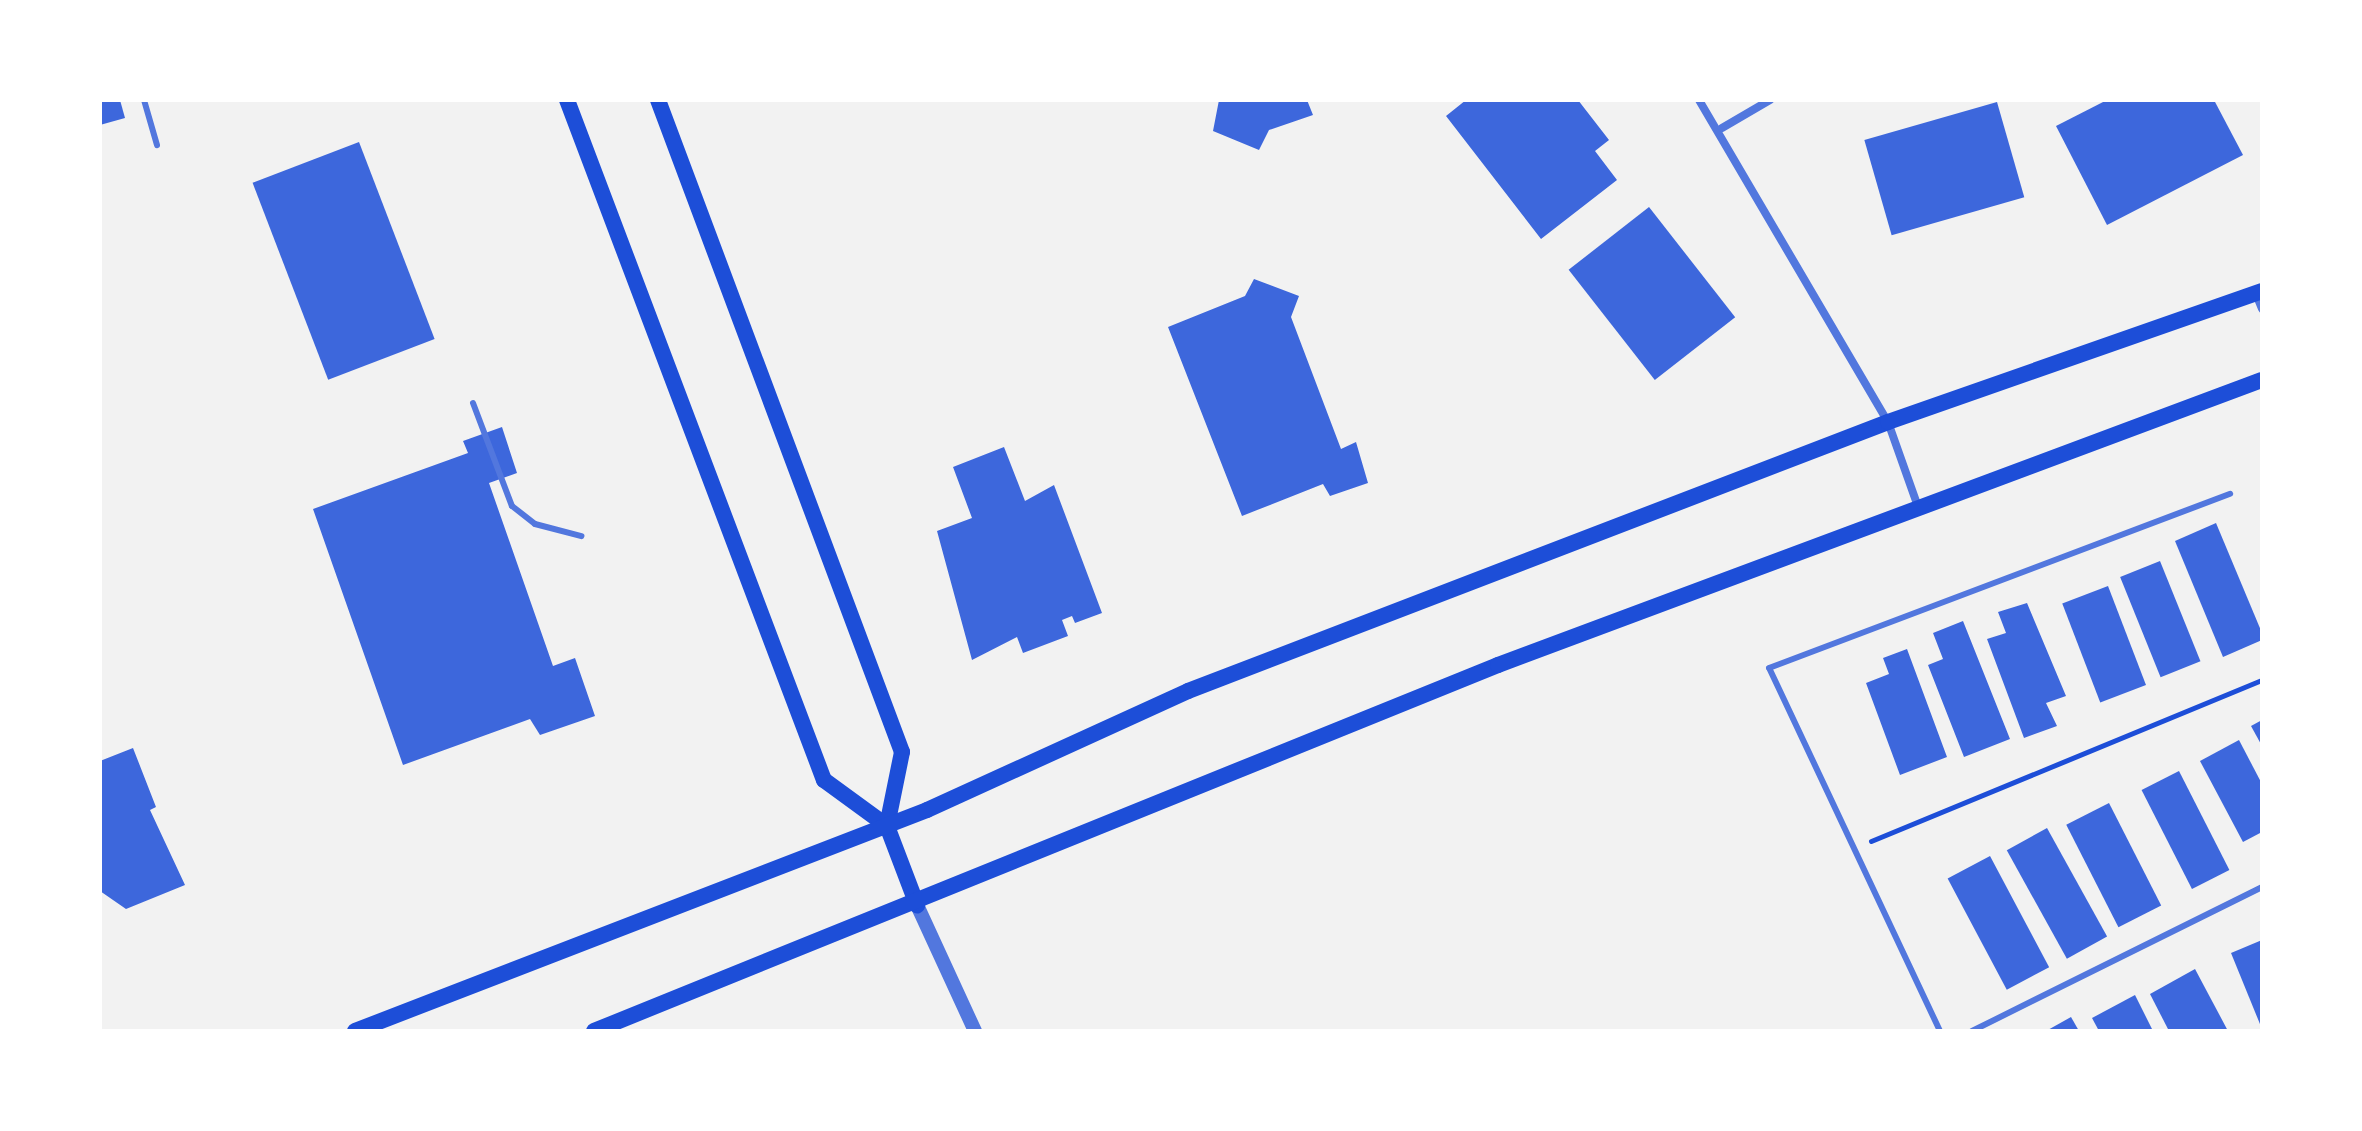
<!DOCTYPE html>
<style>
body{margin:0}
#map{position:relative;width:2362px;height:1131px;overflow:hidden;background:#f2f2f2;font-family:"Noto Sans",sans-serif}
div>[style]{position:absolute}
.building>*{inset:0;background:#3d67dc;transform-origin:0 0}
.path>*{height:5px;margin:-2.5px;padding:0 2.5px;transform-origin:2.5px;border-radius:2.5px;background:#1d4ed8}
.service>*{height:6px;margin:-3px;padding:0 3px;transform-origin:3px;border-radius:3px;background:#5277de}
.minor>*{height:8px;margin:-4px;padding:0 4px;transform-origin:4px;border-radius:4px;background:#5277de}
.tertiary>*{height:14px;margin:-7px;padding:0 7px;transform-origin:7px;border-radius:7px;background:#5277de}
.secondary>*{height:16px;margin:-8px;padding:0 8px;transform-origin:8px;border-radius:8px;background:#1d4ed8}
span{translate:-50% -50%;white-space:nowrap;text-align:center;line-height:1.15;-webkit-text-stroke:6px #fff;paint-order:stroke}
.frame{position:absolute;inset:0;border:102px solid #fff;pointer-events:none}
</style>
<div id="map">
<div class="building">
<div style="clip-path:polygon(100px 100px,120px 100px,125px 118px,100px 125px)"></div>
<div style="clip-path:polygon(1219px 100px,1307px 100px,1313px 115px,1269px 130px,1259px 150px,1213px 131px)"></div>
<div style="clip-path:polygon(1466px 100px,1578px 100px,1609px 140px,1595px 151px,1617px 180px,1541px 239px,1446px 116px)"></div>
<div style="clip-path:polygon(2107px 100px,2214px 100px,2243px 155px,2107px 225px,2056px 126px)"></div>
<div style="left:1997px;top:102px;width:99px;height:138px;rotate:74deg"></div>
<div style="left:359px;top:142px;width:211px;height:114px;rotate:69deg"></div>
<div style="left:1649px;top:207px;width:140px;height:102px;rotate:52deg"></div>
<div style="clip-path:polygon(1254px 279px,1299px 296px,1291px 317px,1341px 449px,1356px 442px,1368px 483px,1330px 496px,1323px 484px,1242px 516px,1168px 327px,1245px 296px)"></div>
<div style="clip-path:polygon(502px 427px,517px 473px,489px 483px,553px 666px,575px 658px,595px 716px,540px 735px,530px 719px,403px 765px,313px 509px,468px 453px,463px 441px)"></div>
<div style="clip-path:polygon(1004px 447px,1025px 501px,1054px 485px,1102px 613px,1075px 623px,1072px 616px,1062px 620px,1068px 636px,1023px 653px,1017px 637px,972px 660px,937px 531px,972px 518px,953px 467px)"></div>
<div style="clip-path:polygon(2216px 523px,2262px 633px,2262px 640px,2223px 657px,2175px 541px)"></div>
<div style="left:2160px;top:561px;width:108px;height:43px;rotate:68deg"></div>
<div style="left:2108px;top:586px;width:106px;height:49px;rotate:69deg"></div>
<div style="clip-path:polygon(2027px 603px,2066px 696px,2046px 703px,2057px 726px,2024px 738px,1987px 639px,2006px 633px,1998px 612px)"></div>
<div style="clip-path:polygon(1963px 621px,2010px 739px,1964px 757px,1928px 665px,1943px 659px,1933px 633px)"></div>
<div style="clip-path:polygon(1907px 649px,1947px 757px,1900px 775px,1866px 683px,1889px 674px,1883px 658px)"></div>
<div style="clip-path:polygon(2262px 720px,2262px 746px,2251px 726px)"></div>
<div style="clip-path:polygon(2239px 740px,2262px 784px,2262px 832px,2243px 842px,2200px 761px)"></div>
<div style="clip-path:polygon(133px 748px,156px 807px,150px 810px,185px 885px,126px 909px,100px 891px,100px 761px)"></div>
<div style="left:2179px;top:771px;width:111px;height:42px;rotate:63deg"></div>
<div style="left:2109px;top:803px;width:115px;height:48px;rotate:63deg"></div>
<div style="left:2047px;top:828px;width:124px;height:46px;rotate:61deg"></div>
<div style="left:1990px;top:856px;width:126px;height:48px;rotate:62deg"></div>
<div style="clip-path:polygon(2262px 940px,2262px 1029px,2231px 953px)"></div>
<div style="clip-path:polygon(2195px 969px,2228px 1031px,2169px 1031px,2150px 994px)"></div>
<div style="clip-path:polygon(2135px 995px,2153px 1031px,2099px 1031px,2092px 1018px)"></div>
<div style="clip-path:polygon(2071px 1017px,2079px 1031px,2046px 1031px)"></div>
</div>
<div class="path">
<div style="left:1871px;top:841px;width:423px;rotate:-22.4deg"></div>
</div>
<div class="service">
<div style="left:144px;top:100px;width:47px;rotate:73.9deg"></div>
<div style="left:473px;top:403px;width:110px;rotate:69.3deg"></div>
<div style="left:512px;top:506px;width:29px;rotate:38deg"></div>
<div style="left:535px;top:524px;width:48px;rotate:14.6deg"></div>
<div style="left:1940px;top:1031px;width:401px;rotate:-115.2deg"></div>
<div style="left:1769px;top:668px;width:493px;rotate:-20.7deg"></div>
<div style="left:1972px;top:1031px;width:324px;rotate:-26.4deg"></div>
</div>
<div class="minor">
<div style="left:1699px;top:100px;width:373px;rotate:59.6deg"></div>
<div style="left:1888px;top:422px;width:87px;rotate:70.5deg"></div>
<div style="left:1722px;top:128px;width:56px;rotate:-30.3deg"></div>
<div style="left:2256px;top:294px;width:16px;rotate:68deg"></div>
</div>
<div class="tertiary">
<div style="left:917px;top:905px;width:139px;rotate:65.3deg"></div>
</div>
<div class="secondary">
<div style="left:567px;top:100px;width:727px;rotate:69.3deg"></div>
<div style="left:824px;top:780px;width:78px;rotate:36.1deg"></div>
<div style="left:887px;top:826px;width:85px;rotate:69.2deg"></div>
<div style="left:658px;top:100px;width:696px;rotate:69.48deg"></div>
<div style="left:902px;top:752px;width:76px;rotate:101.5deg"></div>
<div style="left:355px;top:1031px;width:613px;rotate:-21.12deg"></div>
<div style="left:927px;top:810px;width:287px;rotate:-24.5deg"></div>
<div style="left:1188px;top:691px;width:750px;rotate:-21.02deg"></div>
<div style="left:1888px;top:422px;width:396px;rotate:-19.3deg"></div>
<div style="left:594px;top:1031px;width:975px;rotate:-22.04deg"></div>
<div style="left:1498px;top:665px;width:815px;rotate:-20.46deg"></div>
</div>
<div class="frame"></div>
</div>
